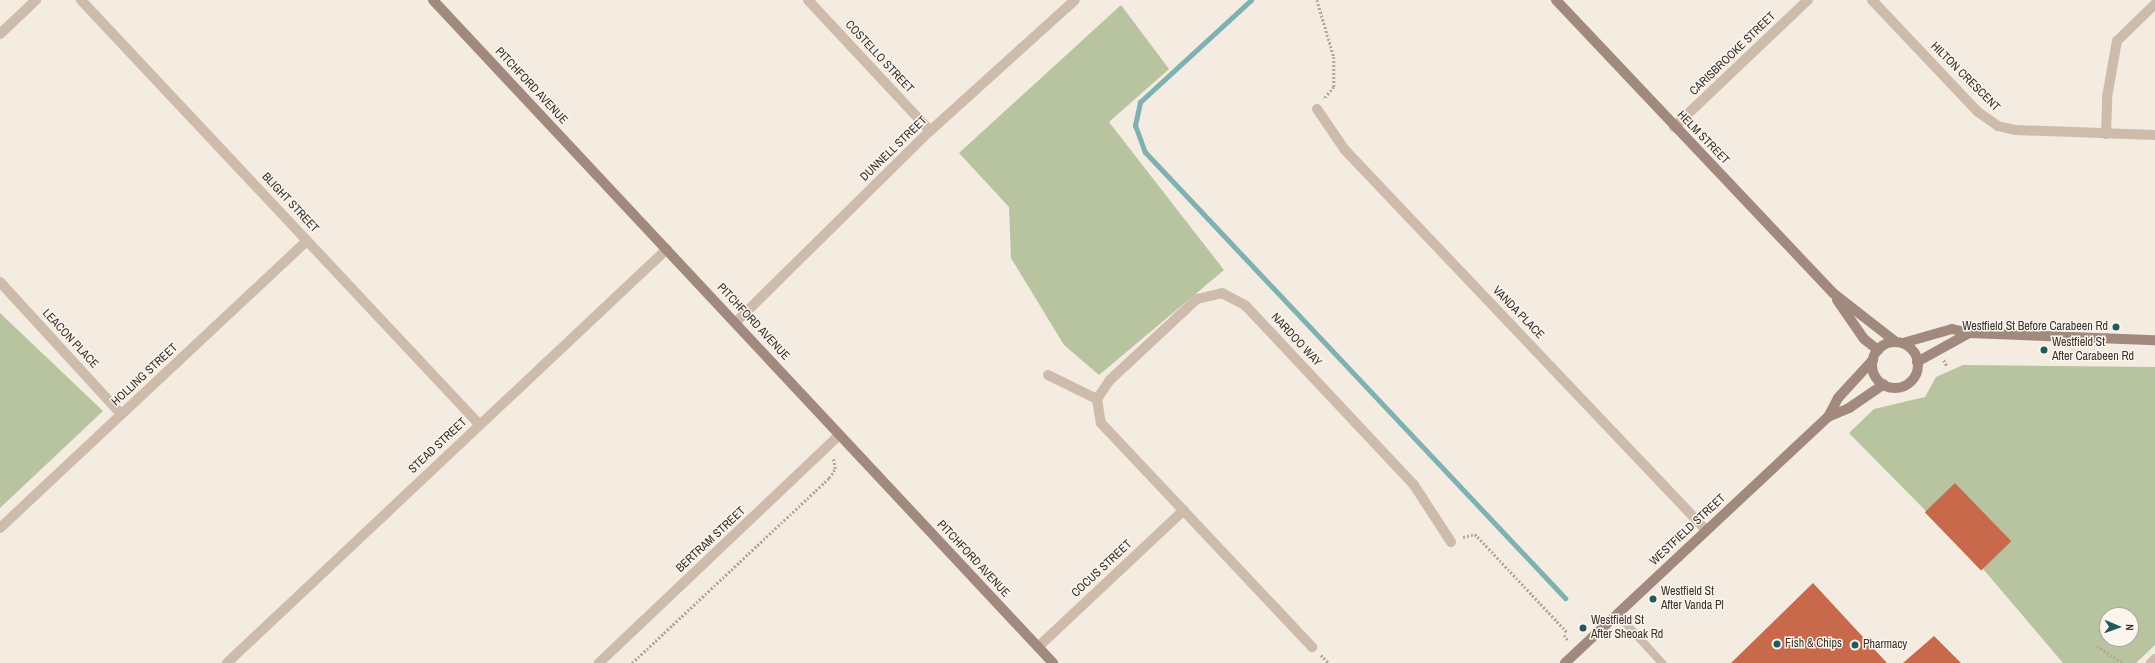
<!DOCTYPE html>
<style>
body{margin:0}
#map{position:relative;width:2155px;height:663px;overflow:hidden;background:#f4ebe1;font-family:"Archivo Narrow",sans-serif}
div>[style]{position:absolute}
.green>*{inset:0;background:#b8c4a0}
.stream>*{height:5px;margin:-2.5px;padding:0 2.5px;transform-origin:2.5px;border-radius:2.5px;background:#7fb0b2}
.building>*{inset:0;background:#c8694b;transform-origin:0 0}
.path>*{height:2.5px;margin-top:-1.25px;transform-origin:0;background:repeating-linear-gradient(90deg,#b9a596 0 2px,transparent 0 4px)}
.lane>*{height:8px;margin:-4px;padding:0 4px;transform-origin:4px;border-radius:4px;background:#cdbbac}
.street>*{height:10px;margin:-5px;padding:0 5px;transform-origin:5px;border-radius:5px;background:#cdbbac}
.secondary>*{height:10px;margin:-5px;padding:0 5px;transform-origin:5px;border-radius:5px;background:#a18a7d}
.secondary>.ring{margin:-5px;padding:0;box-sizing:content-box;background:none;border:10px solid #a18a7d;border-radius:50%}
.dots>*{width:11px;height:11px;translate:-50% -50%;box-sizing:border-box;border:2px solid #fbf5ee;border-radius:50%}
span{translate:-50% -50%;white-space:nowrap;text-align:center;line-height:1.15;-webkit-text-stroke:3px #fbf5ee;paint-order:stroke}
.street-label{font-size:12px;color:#3b302b}
.poi-label{font-size:12px;color:#3b302b}
.right{translate:-100% -50%;text-align:right}
.left{translate:0 -50%;text-align:left}
.north{position:absolute;left:2099px;top:607px;width:40px;height:40px;box-sizing:border-box;background:#fbf5ee;border:1px solid #aea6a0;border-radius:50%;rotate:92deg;font-size:11px;font-weight:700;line-height:16px;text-align:center;color:#3b302b}
.north::after{content:'';display:block;margin:auto;width:14px;height:18px;background:#1f5a5e;clip-path:polygon(50% 0,100% 100%,50% 72%,0 100%)}
</style>
<div id="map">
<div class="green">
<div style="clip-path:polygon(1121px 5px,1169px 69px,1109px 122px,1224px 270px,1099px 375px,1064px 345px,1011px 258px,1009px 207px,959px 153px)"></div>
<div style="clip-path:polygon(0 313px,103px 411px,0 508px)"></div>
<div style="clip-path:polygon(evenodd,1963px 365px,2155px 367px,2155px 645px,2136px 663px,2063px 663px,1984px 570px,1849px 433px,1874px 409px,1925px 397px,1936px 377px,1963px 365px,2107px 615px,2131px 615px,2131px 639px,2107px 639px,2107px 615px)"></div>
</div>
<div class="stream">
<div style="left:1251px;top:0;width:151px;rotate:137.4deg"></div>
<div style="left:1140px;top:102px;width:24px;rotate:102deg"></div>
<div style="left:1135px;top:125px;width:29px;rotate:70deg"></div>
<div style="left:1145px;top:152px;width:613px;rotate:46.72deg"></div>
</div>
<div class="building">
<div style="left:1955px;top:483px;width:81px;height:42px;rotate:46deg"></div>
<div style="clip-path:polygon(1813px 583px,1887px 663px,1731px 663px)"></div>
<div style="clip-path:polygon(1934px 636px,1961px 663px,1903px 663px)"></div>
</div>
<div class="path">
<div style="left:1317px;top:0;width:59px;rotate:73.4deg"></div>
<div style="left:1334px;top:57px;width:30px;rotate:90deg"></div>
<div style="left:1334px;top:87px;width:16px;rotate:130deg"></div>
<div style="left:1944px;top:360px;width:7px;rotate:63deg"></div>
<div style="left:1463px;top:537px;width:12px;rotate:-14deg"></div>
<div style="left:1475px;top:534px;width:134px;rotate:46.8deg"></div>
<div style="left:1564px;top:635px;width:8px;rotate:50deg"></div>
<div style="left:2097px;top:646px;width:31px;rotate:33deg"></div>
<div style="left:1321px;top:655px;width:11px;rotate:45deg"></div>
<div style="left:632px;top:663px;width:270px;rotate:-43.2deg"></div>
<div style="left:829px;top:478px;width:11px;rotate:-56deg"></div>
<div style="left:835px;top:469px;width:11px;rotate:-100deg"></div>
</div>
<div class="lane">
<div style="left:1617px;top:614px;width:67px;rotate:47.4deg"></div>
</div>
<div class="street">
<div style="left:81px;top:0;width:583px;rotate:46.81deg"></div>
<div style="left:808px;top:0;width:179px;rotate:47deg"></div>
<div style="left:1872px;top:0;width:154px;rotate:46.6deg"></div>
<div style="left:1978px;top:112px;width:24px;rotate:35deg"></div>
<div style="left:1998px;top:126px;width:18px;rotate:13deg"></div>
<div style="left:2016px;top:130px;width:139px;rotate:2.1deg"></div>
<div style="left:0;top:34px;width:50px;rotate:-43.4deg"></div>
<div style="left:1317px;top:109px;width:50px;rotate:55.7deg"></div>
<div style="left:1345px;top:150px;width:524px;rotate:46.47deg"></div>
<div style="left:1674px;top:127px;width:185px;rotate:-43.5deg"></div>
<div style="left:2106px;top:134px;width:37px;rotate:-88deg"></div>
<div style="left:2107px;top:97px;width:57px;rotate:-79.9deg"></div>
<div style="left:2117px;top:41px;width:53px;rotate:-44.2deg"></div>
<div style="left:0;top:282px;width:179px;rotate:47.5deg"></div>
<div style="left:736px;top:322px;width:272px;rotate:-44.6deg"></div>
<div style="left:930px;top:131px;width:195px;rotate:-42.1deg"></div>
<div style="left:1048px;top:375px;width:55px;rotate:26.1deg"></div>
<div style="left:1097px;top:399px;width:24px;rotate:81deg"></div>
<div style="left:1101px;top:423px;width:308px;rotate:46.7deg"></div>
<div style="left:1097px;top:399px;width:23px;rotate:-56deg"></div>
<div style="left:1110px;top:380px;width:119px;rotate:-43deg"></div>
<div style="left:1197px;top:299px;width:26px;rotate:-13deg"></div>
<div style="left:1222px;top:293px;width:26px;rotate:28deg"></div>
<div style="left:1245px;top:305px;width:247px;rotate:46.8deg"></div>
<div style="left:1414px;top:485px;width:68px;rotate:57deg"></div>
<div style="left:0;top:528px;width:420px;rotate:-43.1deg"></div>
<div style="left:1038px;top:647px;width:200px;rotate:-43.2deg"></div>
<div style="left:227px;top:663px;width:604px;rotate:-43.26deg"></div>
<div style="left:599px;top:663px;width:331px;rotate:-43.5deg"></div>
<div style="left:2151px;top:663px;width:6px;rotate:-45deg"></div>
</div>
<div class="secondary">
<div style="left:433px;top:0;width:908px;rotate:46.92deg"></div>
<div style="left:1556px;top:0;width:403px;rotate:46.6deg"></div>
<div style="left:1833px;top:293px;width:80px;rotate:37.9deg"></div>
<div style="left:1837px;top:300px;width:47px;rotate:55.3deg"></div>
<div style="left:1864px;top:339px;width:18px;rotate:38deg"></div>
<div class="ring" style="left:1872px;top:342px;width:36px;height:36px"></div>
<div style="left:1903px;top:343px;width:51px;rotate:-15.9deg"></div>
<div style="left:1952px;top:329px;width:17px;rotate:13deg"></div>
<div style="left:1969px;top:333px;width:186px;rotate:2.2deg"></div>
<div style="left:1917px;top:362px;width:60px;rotate:-29.1deg"></div>
<div style="left:1828px;top:417px;width:23px;rotate:-23deg"></div>
<div style="left:1849px;top:408px;width:42px;rotate:-34.4deg"></div>
<div style="left:1565px;top:663px;width:360px;rotate:-43.1deg"></div>
<div style="left:1828px;top:417px;width:21px;rotate:-62deg"></div>
<div style="left:1838px;top:398px;width:52px;rotate:-47.4deg"></div>
</div>
<div class="dots">
<div style="left:2116px;top:327px;background:#1f5a5e"></div>
<div style="left:2044px;top:350px;background:#1f5a5e"></div>
<div style="left:1653px;top:599px;background:#1f5a5e"></div>
<div style="left:1583px;top:628px;background:#1f5a5e"></div>
<div style="left:1777px;top:644px;background:#1f5a5e"></div>
<div style="left:1855px;top:645px;background:#1f5a5e"></div>
</div>
<div class="street-label">
<span style="left:1733px;top:54px;rotate:-44deg">CARISBROOKE STREET</span>
<span style="left:879px;top:57px;rotate:47deg">COSTELLO STREET</span>
<span style="left:1965px;top:77px;rotate:45deg">HILTON CRESCENT</span>
<span style="left:531px;top:86px;rotate:47deg">PITCHFORD AVENUE</span>
<span style="left:1703px;top:138px;rotate:46deg">HELM STREET</span>
<span style="left:894px;top:149px;rotate:-44deg">DUNNELL STREET</span>
<span style="left:290px;top:203px;rotate:47deg">BLIGHT STREET</span>
<span style="left:1518px;top:313px;rotate:46deg">VANDA PLACE</span>
<span style="left:753px;top:322px;rotate:47deg">PITCHFORD AVENUE</span>
<span style="left:70px;top:339px;rotate:47deg">LEACON PLACE</span>
<span style="left:1296px;top:340px;rotate:47deg">NARDOO WAY</span>
<span style="left:145px;top:375px;rotate:-43deg">HOLLING STREET</span>
<span style="left:438px;top:446px;rotate:-43deg">STEAD STREET</span>
<span style="left:1688px;top:530px;rotate:-43deg">WESTFIELD STREET</span>
<span style="left:711px;top:540px;rotate:-43deg">BERTRAM STREET</span>
<span style="left:973px;top:559px;rotate:47deg">PITCHFORD AVENUE</span>
<span style="left:1102px;top:569px;rotate:-43deg">COCUS STREET</span>
</div>
<div class="poi-label">
<span class="right" style="left:2108px;top:327px">Westfield St Before Carabeen Rd</span>
<span class="left" style="left:2052px;top:350px">Westfield St<br>After Carabeen Rd</span>
<span class="left" style="left:1661px;top:599px">Westfield St<br>After Vanda Pl</span>
<span class="left" style="left:1591px;top:628px">Westfield St<br>After Sheoak Rd</span>
<span class="left" style="left:1785px;top:644px">Fish &amp; Chips</span>
<span class="left" style="left:1863px;top:645px">Pharmacy</span>
</div>
<div class="north">N</div>
</div>
